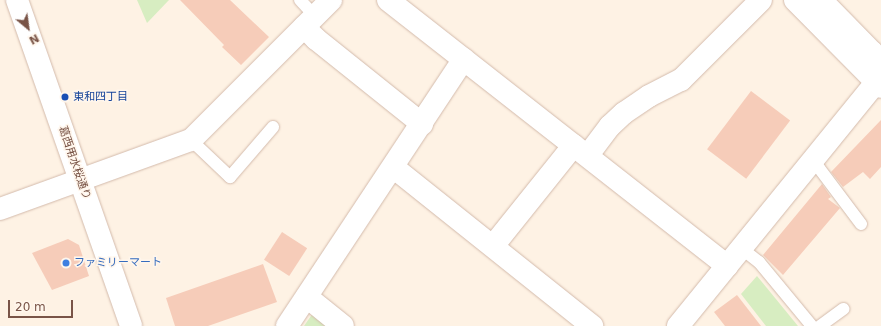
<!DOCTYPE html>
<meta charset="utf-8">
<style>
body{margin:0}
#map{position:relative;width:881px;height:326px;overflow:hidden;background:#fef2e4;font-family:"DejaVu Sans","Noto Sans JP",sans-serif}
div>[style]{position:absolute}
.green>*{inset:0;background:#d7edc1}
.building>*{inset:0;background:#f6ccb9;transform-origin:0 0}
.roads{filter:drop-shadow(0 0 1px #d3baab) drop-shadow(0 0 1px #d3baab)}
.service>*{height:12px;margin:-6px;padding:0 6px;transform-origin:6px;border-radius:6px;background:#fff}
.minor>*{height:22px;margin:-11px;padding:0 11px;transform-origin:11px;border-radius:11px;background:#fff}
.tertiary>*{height:22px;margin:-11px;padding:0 11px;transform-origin:11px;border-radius:11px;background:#fff}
.dots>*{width:11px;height:11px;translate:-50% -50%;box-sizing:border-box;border:2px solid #fff6ec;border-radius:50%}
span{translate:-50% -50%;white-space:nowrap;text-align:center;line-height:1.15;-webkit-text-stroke:3px #fff6ec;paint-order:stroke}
.transit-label{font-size:11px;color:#164399}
.left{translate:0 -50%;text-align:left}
.street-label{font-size:11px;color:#795447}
.shop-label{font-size:11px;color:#366cbe}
.north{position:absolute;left:8px;top:8px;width:40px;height:40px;-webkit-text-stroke:3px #fff6ec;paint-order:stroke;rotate:151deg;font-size:11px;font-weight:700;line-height:16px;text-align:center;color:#795447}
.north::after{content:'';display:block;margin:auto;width:14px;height:18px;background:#795447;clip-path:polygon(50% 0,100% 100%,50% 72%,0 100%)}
.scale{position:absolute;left:8px;top:300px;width:65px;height:18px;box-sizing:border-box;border:2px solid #795447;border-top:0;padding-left:5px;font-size:12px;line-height:14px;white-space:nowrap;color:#795447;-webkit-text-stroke:3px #fff6ec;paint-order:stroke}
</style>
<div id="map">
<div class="green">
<div style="clip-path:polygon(137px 0,169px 0,147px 23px)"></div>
<div style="clip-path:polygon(757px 276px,798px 326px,766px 326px,741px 294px)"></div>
<div style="clip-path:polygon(313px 313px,334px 326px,304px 326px)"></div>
</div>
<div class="building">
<div style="clip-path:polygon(180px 0,230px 0,269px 37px,241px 65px,222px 47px,224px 45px)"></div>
<div style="left:751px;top:91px;width:49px;height:73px;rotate:37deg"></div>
<div style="clip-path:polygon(881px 120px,881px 167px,870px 179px,863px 172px,843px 187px,831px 172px)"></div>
<div style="clip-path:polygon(822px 184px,831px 197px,828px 199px,840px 208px,783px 275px,763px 255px)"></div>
<div style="left:282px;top:232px;width:30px;height:33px;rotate:33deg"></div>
<div style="clip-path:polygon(68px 239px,79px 245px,89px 276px,52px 290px,32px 253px)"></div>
<div style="clip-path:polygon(263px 264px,277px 302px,208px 326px,175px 326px,166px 298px)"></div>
<div style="clip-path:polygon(737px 295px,761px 326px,725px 326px,714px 312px)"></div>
</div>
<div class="roads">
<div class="service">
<div style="left:300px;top:0;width:22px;rotate:47deg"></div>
<div style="left:191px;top:140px;width:54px;rotate:43.5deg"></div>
<div style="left:230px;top:177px;width:66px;rotate:-49.3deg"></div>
<div style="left:812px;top:162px;width:9px;rotate:41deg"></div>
<div style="left:819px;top:168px;width:70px;rotate:53.1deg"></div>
<div style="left:741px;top:248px;width:23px;rotate:38deg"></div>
<div style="left:759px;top:262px;width:83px;rotate:50.4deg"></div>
<div style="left:820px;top:326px;width:29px;rotate:-36deg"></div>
</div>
<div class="minor">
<div style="left:388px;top:0;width:431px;rotate:38.1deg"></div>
<div style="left:795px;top:0;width:122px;rotate:45.3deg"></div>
<div style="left:821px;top:0;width:73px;rotate:45.6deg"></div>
<div style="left:872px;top:52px;width:30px;rotate:81deg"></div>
<div style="left:304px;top:27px;width:17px;rotate:45deg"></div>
<div style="left:316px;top:39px;width:136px;rotate:38.7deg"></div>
<div style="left:588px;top:155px;width:36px;rotate:-53deg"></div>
<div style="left:610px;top:126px;width:19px;rotate:-43deg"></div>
<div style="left:624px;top:113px;width:30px;rotate:-34deg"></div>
<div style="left:649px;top:96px;width:36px;rotate:-27deg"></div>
<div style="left:681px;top:80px;width:113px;rotate:-45deg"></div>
<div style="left:393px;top:167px;width:255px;rotate:38.6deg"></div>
<div style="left:0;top:209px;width:203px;rotate:-19.9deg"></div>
<div style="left:191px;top:140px;width:198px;rotate:-45deg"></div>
<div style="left:493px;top:246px;width:129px;rotate:-51.3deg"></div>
<div style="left:307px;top:297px;width:46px;rotate:38.9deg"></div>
<div style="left:287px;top:326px;width:320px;rotate:-56.5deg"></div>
</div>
<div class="tertiary">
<div style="left:17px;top:0;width:345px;rotate:70.7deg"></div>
<div style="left:678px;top:326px;width:322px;rotate:-50.9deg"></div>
</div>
</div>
<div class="dots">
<div style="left:65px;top:97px;background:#1a4fb4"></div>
<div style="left:66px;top:263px;background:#3f7fe0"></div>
</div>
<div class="transit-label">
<span class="left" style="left:73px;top:97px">東和四丁目</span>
</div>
<div class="street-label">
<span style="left:74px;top:163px;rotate:71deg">葛西用水桜通り</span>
</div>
<div class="shop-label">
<span class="left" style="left:74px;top:263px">ファミリーマート</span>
</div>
<div class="north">N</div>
<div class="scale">20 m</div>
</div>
